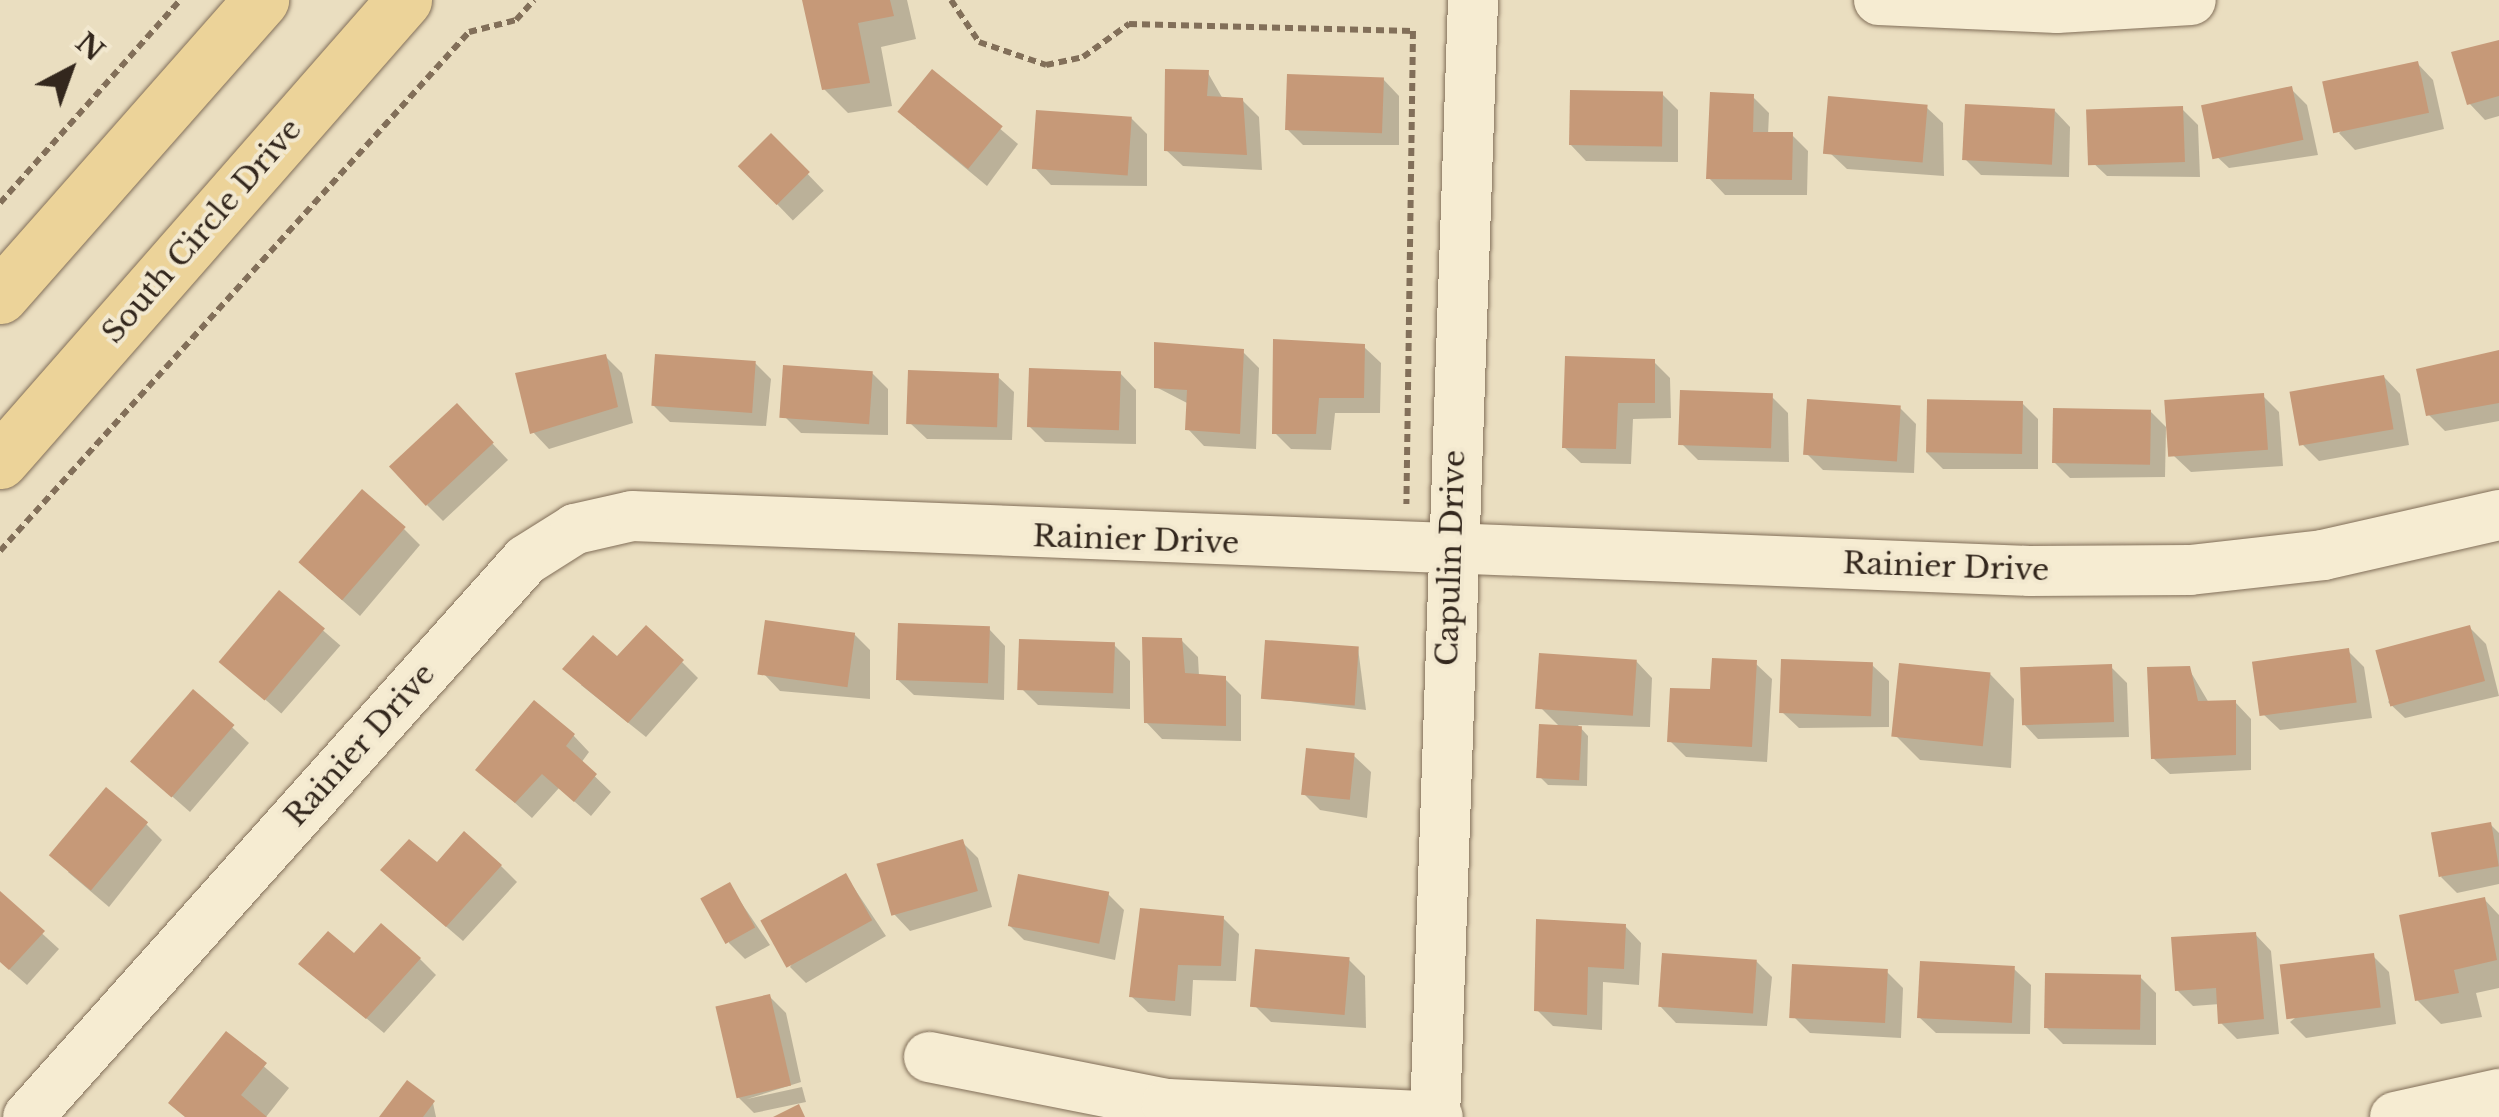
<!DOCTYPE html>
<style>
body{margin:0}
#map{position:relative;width:2499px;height:1117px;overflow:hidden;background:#eadec0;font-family:"Libre Baskerville",serif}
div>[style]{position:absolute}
.shadow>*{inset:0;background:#0003;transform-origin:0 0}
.building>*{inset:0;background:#c69978;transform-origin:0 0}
.path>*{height:6px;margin-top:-3px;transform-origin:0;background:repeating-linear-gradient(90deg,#826f59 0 8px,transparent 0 13px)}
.roads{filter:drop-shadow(0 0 2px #826f59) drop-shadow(0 0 2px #826f59)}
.minor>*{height:50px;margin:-25px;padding:0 25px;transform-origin:25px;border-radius:25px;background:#f6ecd2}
.major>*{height:55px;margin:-27.5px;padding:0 27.5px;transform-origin:27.5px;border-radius:27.5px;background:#ecd399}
span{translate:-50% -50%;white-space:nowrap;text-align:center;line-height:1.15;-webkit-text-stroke:8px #f2e8cf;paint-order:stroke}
.street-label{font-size:30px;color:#33271d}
.north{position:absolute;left:20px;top:20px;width:100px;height:100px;-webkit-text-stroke:8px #f2e8cf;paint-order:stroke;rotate:41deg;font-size:28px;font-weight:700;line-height:40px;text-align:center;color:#33271d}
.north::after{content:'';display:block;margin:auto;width:35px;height:45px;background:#33271d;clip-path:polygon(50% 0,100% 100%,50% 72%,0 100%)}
</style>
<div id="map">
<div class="shadow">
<div style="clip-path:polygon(804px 0,907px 0,916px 39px,881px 47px,892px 106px,848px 113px,824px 89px)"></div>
<div style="clip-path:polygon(2499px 43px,2499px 116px,2485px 120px,2469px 103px)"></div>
<div style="clip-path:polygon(2417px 63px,2433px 80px,2444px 129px,2355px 150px,2339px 133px)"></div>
<div style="clip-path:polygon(933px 72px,1018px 144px,987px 186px,916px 127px)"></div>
<div style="clip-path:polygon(1208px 73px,1223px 99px,1242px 100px,1259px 117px,1262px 170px,1183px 166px,1166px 150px)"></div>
<div style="clip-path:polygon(1383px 79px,1399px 96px,1399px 145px,1303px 145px,1287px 129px)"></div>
<div style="clip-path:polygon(2291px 89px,2307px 105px,2318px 155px,2229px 168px,2212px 152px)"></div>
<div style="clip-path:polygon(1662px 94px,1678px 110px,1678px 162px,1586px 161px,1570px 144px)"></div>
<div style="clip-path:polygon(1753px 97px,1769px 113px,1768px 135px,1792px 135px,1808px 151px,1807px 195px,1725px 195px,1709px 178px)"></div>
<div style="clip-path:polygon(1926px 107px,1943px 123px,1944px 176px,1847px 169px,1830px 153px)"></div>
<div style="clip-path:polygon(2182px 109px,2198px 125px,2200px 177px,2107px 176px,2090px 160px)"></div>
<div style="clip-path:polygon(2054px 110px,2070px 127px,2069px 177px,1981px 175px,1965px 159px)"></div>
<div style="clip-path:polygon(1131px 118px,1147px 134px,1147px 186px,1051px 185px,1035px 168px)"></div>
<div style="left:771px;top:136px;width:76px;height:43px;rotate:46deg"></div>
<div style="clip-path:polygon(1364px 347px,1381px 363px,1380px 413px,1335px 413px,1331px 450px,1291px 449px,1275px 433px)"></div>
<div style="clip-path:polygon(1242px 351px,1259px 368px,1256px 449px,1204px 446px,1188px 429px,1189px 404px,1156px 387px)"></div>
<div style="clip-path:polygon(2499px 352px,2499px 421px,2445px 431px,2429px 415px)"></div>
<div style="clip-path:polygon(606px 357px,622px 373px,633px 423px,549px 449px,533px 432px)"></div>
<div style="clip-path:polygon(1654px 362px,1670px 378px,1671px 418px,1633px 419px,1631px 464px,1581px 463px,1564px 447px)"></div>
<div style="clip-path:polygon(755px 363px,771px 379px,766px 426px,670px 422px,653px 405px)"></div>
<div style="clip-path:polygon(872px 373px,888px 389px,888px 435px,801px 433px,785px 417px)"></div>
<div style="clip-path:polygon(1120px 373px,1136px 390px,1136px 444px,1045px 442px,1029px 426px)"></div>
<div style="clip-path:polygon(997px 376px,1014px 392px,1012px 440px,927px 439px,910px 423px)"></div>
<div style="clip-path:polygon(2384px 377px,2400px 394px,2409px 445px,2319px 461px,2303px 445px)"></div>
<div style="clip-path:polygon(2263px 396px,2279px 412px,2283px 466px,2191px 472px,2174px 456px)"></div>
<div style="clip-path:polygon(1772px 397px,1788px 413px,1789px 462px,1698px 460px,1682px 444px)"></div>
<div style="clip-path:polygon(2022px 403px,2038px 419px,2038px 469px,1943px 469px,1926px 452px)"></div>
<div style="clip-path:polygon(1900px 408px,1916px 424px,1914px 473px,1823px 470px,1807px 454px)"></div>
<div style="clip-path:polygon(2150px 411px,2166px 427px,2165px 477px,2070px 478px,2054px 462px)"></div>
<div style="clip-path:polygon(473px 423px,508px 460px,443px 521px,427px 505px)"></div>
<div style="clip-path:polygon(404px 529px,420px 545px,360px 616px,316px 577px)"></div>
<div style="left:280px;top:593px;width:80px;height:90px;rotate:41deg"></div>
<div style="clip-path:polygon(2469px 627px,2486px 644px,2499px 696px,2405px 718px,2388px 702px)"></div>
<div style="clip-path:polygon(989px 629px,1005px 646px,1004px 700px,914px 695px,897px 679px)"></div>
<div style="clip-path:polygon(854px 634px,870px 650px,870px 699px,780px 691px,764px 674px)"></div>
<div style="clip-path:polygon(1181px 640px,1198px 657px,1199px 676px,1225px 679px,1241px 695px,1241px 741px,1162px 739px,1146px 722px)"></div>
<div style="clip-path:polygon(1114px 645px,1130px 661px,1130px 709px,1038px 705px,1022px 689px)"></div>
<div style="clip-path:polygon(1358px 648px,1366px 710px,1266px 698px)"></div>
<div style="clip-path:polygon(2348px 651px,2364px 667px,2372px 718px,2280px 730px,2263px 714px)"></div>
<div style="clip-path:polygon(617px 660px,682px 662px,698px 678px,646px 737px,581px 685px)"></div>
<div style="clip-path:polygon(1636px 661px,1652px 678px,1650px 727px,1578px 725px,1588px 736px,1587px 786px,1548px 785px,1540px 777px,1560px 727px,1541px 708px)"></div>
<div style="clip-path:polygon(1755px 663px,1772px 679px,1767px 762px,1686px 757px,1670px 741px)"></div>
<div style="clip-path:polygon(1872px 665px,1889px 681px,1889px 727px,1799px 728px,1782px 712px)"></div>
<div style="clip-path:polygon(2111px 667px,2127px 683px,2129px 737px,2038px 739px,2022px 722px)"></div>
<div style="clip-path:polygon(2189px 669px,2209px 703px,2235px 702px,2251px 719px,2251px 770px,2170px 774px,2153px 758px)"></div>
<div style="clip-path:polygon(1990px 674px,2014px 699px,2011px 768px,1920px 760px,1896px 736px)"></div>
<div style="clip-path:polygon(194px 692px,249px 743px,190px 812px,150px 777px)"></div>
<div style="clip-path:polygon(573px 735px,589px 752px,581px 763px,611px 792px,591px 816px,559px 788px,532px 818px,478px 770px)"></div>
<div style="clip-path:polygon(1354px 756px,1371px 772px,1367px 818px,1320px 810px,1304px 794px)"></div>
<div style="clip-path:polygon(146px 824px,162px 840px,109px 907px,68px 872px)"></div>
<div style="clip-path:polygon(2490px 824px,2499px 833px,2499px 884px,2457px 893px,2441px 877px)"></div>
<div style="clip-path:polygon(962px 842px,978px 858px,992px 907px,910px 931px,894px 914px)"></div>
<div style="clip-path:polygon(437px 866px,501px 866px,517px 882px,463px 941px,399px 886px)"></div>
<div style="clip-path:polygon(846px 876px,886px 936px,806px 983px,790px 967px)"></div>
<div style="clip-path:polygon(729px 885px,770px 945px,745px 959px,729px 943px)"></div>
<div style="clip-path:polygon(1108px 894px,1124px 910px,1115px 960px,1024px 940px,1008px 924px)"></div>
<div style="clip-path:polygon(0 895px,59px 949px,27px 985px,0 961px)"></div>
<div style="clip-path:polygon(2484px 899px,2499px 915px,2499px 988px,2476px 993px,2482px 1017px,2441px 1024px,2417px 1000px)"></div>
<div style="clip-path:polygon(1223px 918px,1239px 934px,1236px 981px,1193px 980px,1191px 1016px,1148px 1012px,1131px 996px)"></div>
<div style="clip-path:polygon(1625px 926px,1641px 943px,1639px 985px,1603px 982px,1602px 1030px,1553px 1026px,1537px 1010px)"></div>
<div style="clip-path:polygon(2255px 934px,2271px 951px,2279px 1034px,2237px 1039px,2221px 1023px,2220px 1004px,2193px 1006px,2177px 990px)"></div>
<div style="clip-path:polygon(2373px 956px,2389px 972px,2396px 1024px,2306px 1038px,2290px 1022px)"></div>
<div style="clip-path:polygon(354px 957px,420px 959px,436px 975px,384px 1033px,301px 964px)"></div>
<div style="clip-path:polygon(1349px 960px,1365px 976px,1366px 1028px,1271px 1022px,1255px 1006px)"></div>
<div style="clip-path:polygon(1756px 961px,1772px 977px,1767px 1026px,1676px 1023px,1660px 1006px)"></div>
<div style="clip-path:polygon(2014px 969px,2031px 985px,2030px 1034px,1936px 1033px,1919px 1017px)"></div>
<div style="clip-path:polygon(1887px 972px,1903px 988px,1901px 1038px,1810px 1033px,1794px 1017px)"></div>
<div style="clip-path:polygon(2140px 977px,2156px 993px,2156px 1045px,2063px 1044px,2046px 1027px)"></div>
<div style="clip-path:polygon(769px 996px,786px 1013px,801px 1082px,747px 1099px,802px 1087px,806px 1102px,754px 1113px,738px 1097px)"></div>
<div style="clip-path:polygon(227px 1035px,289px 1088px,266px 1117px,185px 1117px)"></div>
<div style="clip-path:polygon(433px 1103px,436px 1117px,385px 1117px)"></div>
</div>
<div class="building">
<div style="clip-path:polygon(802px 0,890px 0,894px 16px,858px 23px,870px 83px,822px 90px)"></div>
<div style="clip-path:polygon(2499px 40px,2499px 96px,2467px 105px,2451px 52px)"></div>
<div style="left:2418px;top:61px;width:53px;height:98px;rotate:78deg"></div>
<div style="left:932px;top:69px;width:91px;height:55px;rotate:39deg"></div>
<div style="clip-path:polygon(1165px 69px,1209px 70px,1207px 96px,1243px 98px,1247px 155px,1164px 151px)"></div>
<div style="left:1287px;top:74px;width:97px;height:56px;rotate:2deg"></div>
<div style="left:2292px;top:86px;width:55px;height:93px;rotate:78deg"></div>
<div style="left:1570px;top:90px;width:93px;height:55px;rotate:1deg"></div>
<div style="clip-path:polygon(1710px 92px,1754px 94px,1753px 132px,1793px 132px,1792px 180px,1706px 179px)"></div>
<div style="left:1828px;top:96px;width:100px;height:58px;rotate:5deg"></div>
<div style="left:1965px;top:104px;width:90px;height:56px;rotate:3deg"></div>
<div style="left:2183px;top:106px;width:56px;height:97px;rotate:88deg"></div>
<div style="left:1036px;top:110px;width:96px;height:59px;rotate:4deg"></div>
<div style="left:771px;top:133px;width:55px;height:47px;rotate:45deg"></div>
<div style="clip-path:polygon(1273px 339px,1365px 344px,1364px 398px,1319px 398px,1316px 434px,1272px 434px)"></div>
<div style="clip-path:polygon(1154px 342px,1244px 349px,1240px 434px,1185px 430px,1187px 390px,1154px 388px)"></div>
<div style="clip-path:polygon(2499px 350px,2499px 403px,2426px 416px,2416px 369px)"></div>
<div style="clip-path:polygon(606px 354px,618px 407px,530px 434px,515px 373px)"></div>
<div style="left:655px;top:354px;width:101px;height:52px;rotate:4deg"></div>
<div style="clip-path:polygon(1565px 356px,1655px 359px,1655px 403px,1618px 403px,1616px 449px,1562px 448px)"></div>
<div style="left:783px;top:365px;width:90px;height:53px;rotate:4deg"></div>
<div style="left:1029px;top:368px;width:92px;height:59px;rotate:2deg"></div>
<div style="left:908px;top:370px;width:91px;height:54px;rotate:2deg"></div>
<div style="left:2384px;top:375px;width:55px;height:96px;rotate:80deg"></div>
<div style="left:1680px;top:390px;width:93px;height:55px;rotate:2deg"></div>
<div style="left:2264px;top:393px;width:57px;height:100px;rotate:86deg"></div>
<div style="left:1807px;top:399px;width:94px;height:56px;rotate:4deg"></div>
<div style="left:2023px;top:401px;width:53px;height:96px;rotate:91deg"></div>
<div style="left:457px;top:403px;width:54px;height:93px;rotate:47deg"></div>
<div style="left:2053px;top:408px;width:98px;height:55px;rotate:1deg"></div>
<div style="left:362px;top:489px;width:58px;height:97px;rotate:41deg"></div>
<div style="left:279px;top:590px;width:60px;height:94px;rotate:40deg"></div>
<div style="left:765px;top:620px;width:91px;height:55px;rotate:8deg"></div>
<div style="left:898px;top:623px;width:92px;height:57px;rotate:2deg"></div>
<div style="clip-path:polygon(646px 625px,684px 660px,628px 723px,562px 669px,593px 635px,617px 656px)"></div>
<div style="left:2470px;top:625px;width:58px;height:98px;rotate:75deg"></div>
<div style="clip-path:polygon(1142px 637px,1182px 638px,1185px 673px,1226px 676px,1226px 726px,1144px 723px)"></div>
<div style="left:1019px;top:639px;width:96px;height:51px;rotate:2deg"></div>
<div style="left:1265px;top:640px;width:94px;height:59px;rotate:4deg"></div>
<div style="left:2349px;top:648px;width:55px;height:98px;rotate:82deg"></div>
<div style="left:1539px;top:653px;width:98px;height:56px;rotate:4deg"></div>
<div style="clip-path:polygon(1712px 658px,1757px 660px,1752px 747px,1667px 742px,1670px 688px,1710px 689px)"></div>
<div style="left:1781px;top:659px;width:92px;height:54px;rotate:2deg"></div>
<div style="left:1899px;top:663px;width:92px;height:74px;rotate:6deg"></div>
<div style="left:2112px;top:664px;width:58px;height:92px;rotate:88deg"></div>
<div style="clip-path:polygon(2190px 666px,2198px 701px,2236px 700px,2236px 755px,2151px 759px,2147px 667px)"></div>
<div style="left:193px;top:689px;width:55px;height:96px;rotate:41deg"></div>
<div style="clip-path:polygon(534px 700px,575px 734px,566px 746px,597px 774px,574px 802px,542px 774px,515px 803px,475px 770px)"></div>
<div style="left:1539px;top:724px;width:43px;height:54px;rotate:3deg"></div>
<div style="left:1306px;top:748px;width:49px;height:47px;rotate:6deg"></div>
<div style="left:106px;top:787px;width:55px;height:89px;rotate:40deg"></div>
<div style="left:2491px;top:822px;width:45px;height:61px;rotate:80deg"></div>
<div style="clip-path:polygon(464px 831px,502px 865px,446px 927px,380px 870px,409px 839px,437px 862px)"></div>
<div style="left:963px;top:839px;width:54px;height:90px;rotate:74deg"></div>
<div style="left:846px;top:873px;width:54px;height:98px;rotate:61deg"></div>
<div style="left:1018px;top:874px;width:93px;height:53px;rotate:11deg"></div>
<div style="left:730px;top:882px;width:52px;height:34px;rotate:61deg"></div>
<div style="clip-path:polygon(0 891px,45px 931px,9px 970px,0 962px)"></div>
<div style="clip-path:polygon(2485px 897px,2497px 960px,2454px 970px,2459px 993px,2415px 1001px,2399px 915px)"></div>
<div style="clip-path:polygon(1140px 908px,1224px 916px,1221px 966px,1178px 965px,1175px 1001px,1129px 997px)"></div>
<div style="clip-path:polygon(1536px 919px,1626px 924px,1624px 969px,1588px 967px,1587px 1015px,1534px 1011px)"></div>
<div style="clip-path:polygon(381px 923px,421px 958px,366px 1019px,298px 964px,328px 931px,354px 953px)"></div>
<div style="clip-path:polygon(2256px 932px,2264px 1019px,2218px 1024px,2216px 988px,2175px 991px,2171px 937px)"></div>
<div style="left:1255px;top:949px;width:95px;height:58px;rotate:5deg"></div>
<div style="left:1662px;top:953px;width:95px;height:54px;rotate:4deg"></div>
<div style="left:2374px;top:953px;width:55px;height:95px;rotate:83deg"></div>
<div style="left:1920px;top:961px;width:95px;height:57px;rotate:3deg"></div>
<div style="left:1792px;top:964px;width:96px;height:54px;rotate:3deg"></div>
<div style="left:2045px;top:973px;width:96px;height:55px;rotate:1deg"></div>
<div style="left:770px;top:994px;width:94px;height:56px;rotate:77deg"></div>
<div style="clip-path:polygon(226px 1031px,267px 1063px,241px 1095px,267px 1117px,185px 1117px,168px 1103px)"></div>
<div style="clip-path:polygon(407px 1080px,435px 1101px,423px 1117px,379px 1117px)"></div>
<div style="clip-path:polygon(799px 1104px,805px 1117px,773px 1117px)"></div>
</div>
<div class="path">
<div style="left:951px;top:0;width:50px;rotate:56.3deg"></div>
<div style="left:979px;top:42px;width:71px;rotate:18.9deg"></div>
<div style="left:1046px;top:65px;width:38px;rotate:-12deg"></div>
<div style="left:1083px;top:57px;width:57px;rotate:-35.7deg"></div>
<div style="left:1129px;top:24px;width:284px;rotate:1.4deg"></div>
<div style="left:1413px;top:31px;width:473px;rotate:90.8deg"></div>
<div style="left:0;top:203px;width:271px;rotate:-48.4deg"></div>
<div style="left:0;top:551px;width:700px;rotate:-47.9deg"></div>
<div style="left:469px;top:32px;width:49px;rotate:-14.3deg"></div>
<div style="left:516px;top:20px;width:27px;rotate:-48deg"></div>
</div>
<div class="roads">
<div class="minor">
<div style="left:1879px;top:0;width:178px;rotate:2.6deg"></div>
<div style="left:2057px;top:8px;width:134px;rotate:-3.4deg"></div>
<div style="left:929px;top:1057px;width:243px;rotate:11.2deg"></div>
<div style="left:1167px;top:1104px;width:271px;rotate:2.7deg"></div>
<div style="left:28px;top:1117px;width:747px;rotate:-48.2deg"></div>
<div style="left:526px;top:560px;width:58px;rotate:-32.3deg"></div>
<div style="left:575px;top:529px;width:58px;rotate:-12.8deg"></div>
<div style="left:632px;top:516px;width:1398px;rotate:2.25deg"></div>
<div style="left:2029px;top:571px;width:161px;rotate:-0.4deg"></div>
<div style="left:2190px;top:570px;width:134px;rotate:-6.4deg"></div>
<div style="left:2323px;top:555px;width:180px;rotate:-12.8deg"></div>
<div style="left:1435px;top:1117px;width:1118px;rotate:-88.05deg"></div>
<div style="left:2395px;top:1117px;width:107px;rotate:-12.5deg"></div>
</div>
<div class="major">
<div style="left:0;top:296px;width:395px;rotate:-48.6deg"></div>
<div style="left:0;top:461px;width:613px;rotate:-48.77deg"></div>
</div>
</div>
<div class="street-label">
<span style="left:202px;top:231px;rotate:-49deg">South Circle Drive</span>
<span style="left:1136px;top:540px;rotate:2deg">Rainier Drive</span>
<span style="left:1451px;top:558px;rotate:-88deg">Capulin Drive</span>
<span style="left:1946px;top:567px;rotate:2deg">Rainier Drive</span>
<span style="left:360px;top:745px;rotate:-48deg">Rainier Drive</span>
</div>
<div class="north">N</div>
</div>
